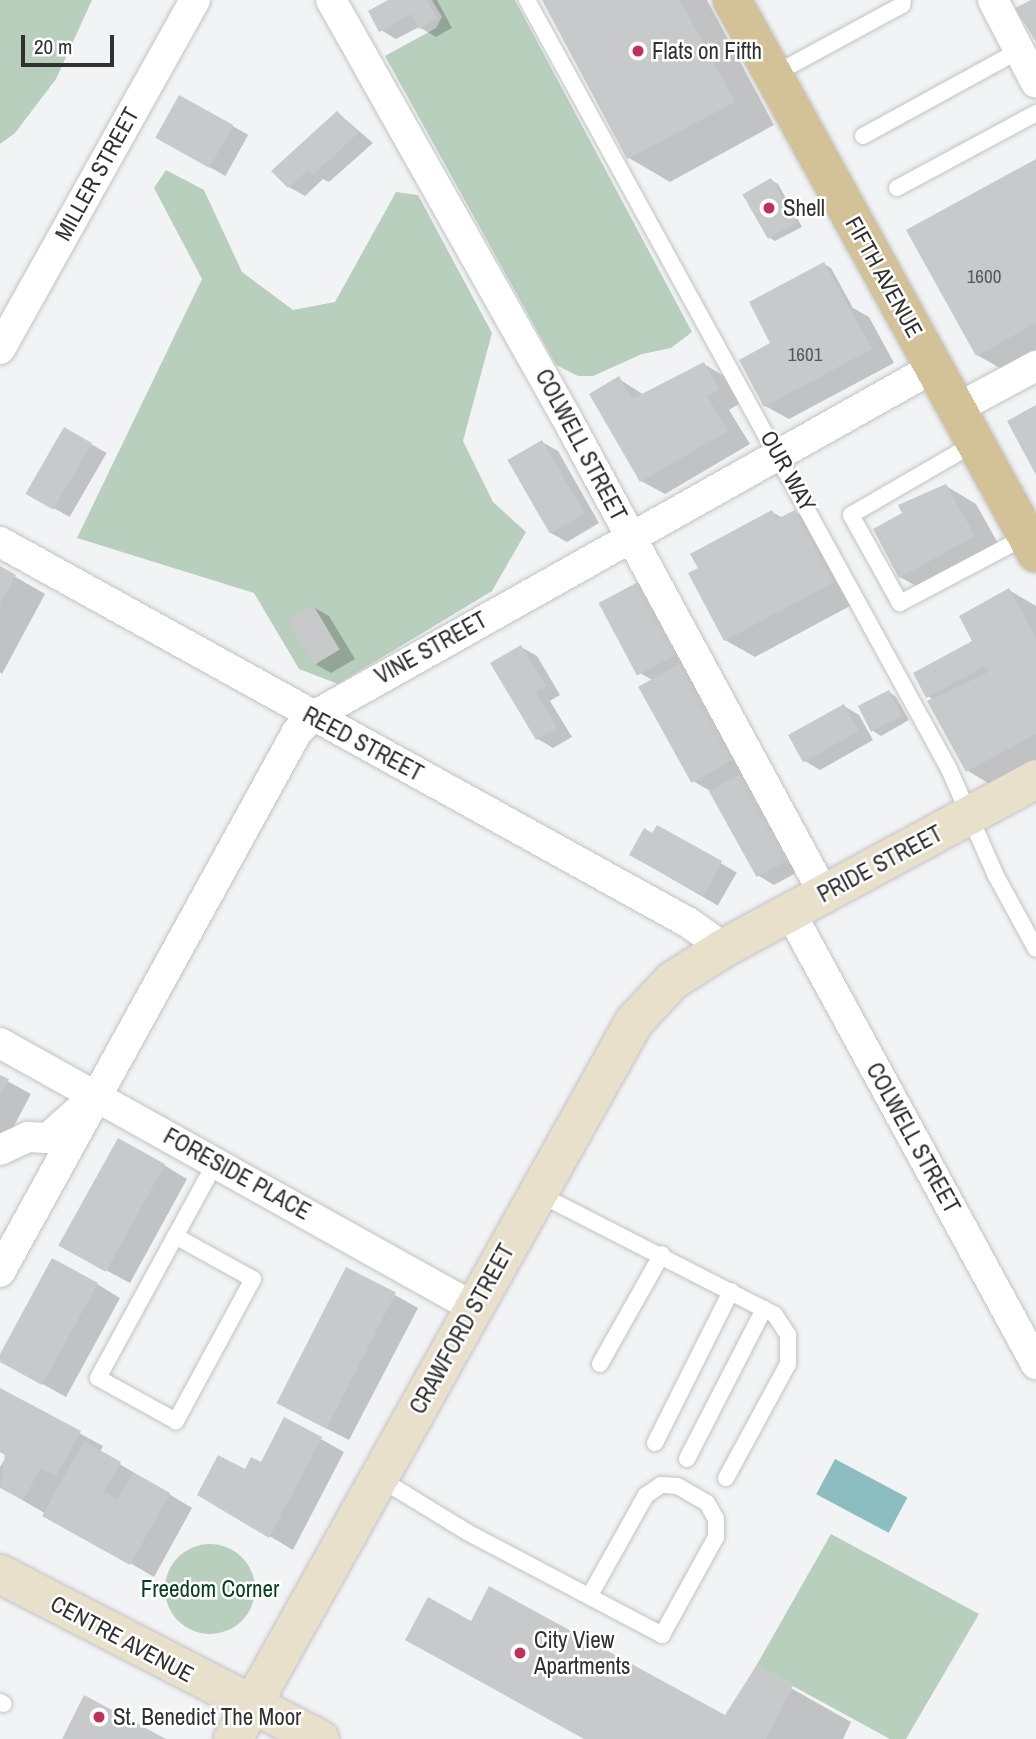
<!DOCTYPE html>
<style>
body{margin:0}
#map{position:relative;width:1036px;height:1739px;overflow:hidden;background:#f2f3f5;font-family:"Archivo Narrow",sans-serif}
div>[style]{position:absolute}
.green>*{inset:0;background:#b7cfbc}
.round{border-radius:50%}
.water>*{inset:0;background:#8cbec1;transform-origin:0 0}
.shadow>*{inset:0;background:#0003;transform-origin:0 0}
.building>*{inset:0;background:#c8c9cb;transform-origin:0 0}
.roads{filter:drop-shadow(0 0 2px #c1c3c4) drop-shadow(0 0 2px #c1c3c4)}
.lane>*{height:16px;margin:-8px;padding:0 8px;transform-origin:8px;border-radius:8px;background:#fff}
.street>*{height:30px;margin:-15px;padding:0 15px;transform-origin:15px;border-radius:15px;background:#fff}
.secondary>*{height:38px;margin:-19px;padding:0 19px;transform-origin:19px;border-radius:19px;background:#e9e0cb}
.primary>*{height:38px;margin:-19px;padding:0 19px;transform-origin:19px;border-radius:19px;background:#d3c297}
.dots>*{width:19px;height:19px;translate:-50% -50%;box-sizing:border-box;border:4px solid #fff;border-radius:50%}
span{translate:-50% -50%;white-space:nowrap;text-align:center;line-height:1.15;-webkit-text-stroke:5px #fff;paint-order:stroke}
.number-label{font-size:19px;color:#575758}
.number-label span{-webkit-text-stroke-width:0}
.poi-label{font-size:23px;color:#313132}
.left{translate:0 -50%;text-align:left}
.street-label{font-size:23px;color:#313132}
.park-label{font-size:23px;color:#05411e}
.scale{position:absolute;left:21px;top:35px;width:93px;height:32px;box-sizing:border-box;border:4px solid #313132;border-top:0;padding-left:9px;font-size:21px;line-height:24px;white-space:nowrap;color:#313132;-webkit-text-stroke:5px #fff;paint-order:stroke}
</style>
<div id="map">
<div class="green">
<div style="clip-path:polygon(0 0,92px 0,56px 79px,15px 133px,0 144px)"></div>
<div style="clip-path:polygon(432px 0,515px 0,692px 332px,671px 348px,642px 354px,593px 376px,578px 376px,556px 365px,385px 56px,436px 28px,442px 17px)"></div>
<div style="clip-path:polygon(166px 170px,204px 190px,242px 272px,293px 310px,335px 302px,396px 192px,418px 195px,492px 333px,463px 441px,493px 502px,526px 532px,492px 591px,338px 684px,299px 669px,254px 593px,77px 538px,202px 279px,154px 188px)"></div>
<div style="clip-path:polygon(831px 1534px,979px 1614px,906px 1739px,890px 1739px,756px 1666px)"></div>
<div class="round" style="left:165px;top:1544px;width:90px;height:90px"></div>
</div>
<div class="water">
<div style="left:835px;top:1459px;width:82px;height:40px;rotate:28deg"></div>
</div>
<div class="shadow">
<div style="clip-path:polygon(392px 0,437px 0,452px 28px,436px 37px,419px 27px,396px 39px,381px 30px)"></div>
<div style="clip-path:polygon(544px 0,707px 0,774px 125px,670px 182px,629px 158px)"></div>
<div style="left:180px;top:97px;width:78px;height:47px;rotate:29deg"></div>
<div style="clip-path:polygon(338px 113px,373px 143px,329px 182px,323px 179px,305px 196px,289px 187px)"></div>
<div style="clip-path:polygon(1036px 161px,1036px 356px,1007px 372px,977px 355px)"></div>
<div style="clip-path:polygon(771px 180px,778px 184px,802px 227px,775px 241px,768px 237px)"></div>
<div style="clip-path:polygon(824px 264px,831px 268px,853px 308px,869px 317px,894px 363px,789px 419px,765px 406px,774px 343px)"></div>
<div style="clip-path:polygon(704px 364px,727px 378px,742px 402px,729px 410px,750px 444px,665px 494px,641px 481px,619px 379px,644px 395px)"></div>
<div style="left:65px;top:429px;width:48px;height:74px;rotate:30deg"></div>
<div style="clip-path:polygon(542px 442px,558px 451px,599px 523px,567px 542px,551px 533px)"></div>
<div style="clip-path:polygon(946px 486px,976px 504px,1004px 554px,931px 594px,900px 577px)"></div>
<div style="clip-path:polygon(772px 512px,783px 518px,795px 512px,825px 529px,863px 599px,755px 657px,725px 640px)"></div>
<div style="clip-path:polygon(0 568px,45px 594px,2px 674px,0 672px)"></div>
<div style="clip-path:polygon(1009px 590px,1036px 606px,1036px 768px,998px 789px,968px 771px,930px 702px,934px 700px,928px 696px,975px 641px)"></div>
<div style="clip-path:polygon(655px 592px,694px 662px,684px 667px,704px 678px,807px 867px,774px 885px,759px 876px,712px 792px,693px 781px,652px 680px,640px 673px)"></div>
<div style="clip-path:polygon(313px 607px,329px 616px,355px 659px,331px 673px,315px 664px)"></div>
<div style="clip-path:polygon(521px 647px,537px 656px,560px 695px,550px 701px,572px 737px,553px 748px,538px 739px,493px 664px)"></div>
<div style="clip-path:polygon(889px 692px,896px 697px,909px 720px,881px 736px,873px 731px)"></div>
<div style="clip-path:polygon(844px 706px,859px 715px,873px 740px,820px 770px,805px 761px)"></div>
<div style="left:658px;top:827px;width:91px;height:38px;rotate:30deg"></div>
<div style="clip-path:polygon(0 1077px,31px 1094px,0 1152px)"></div>
<div style="clip-path:polygon(164px 1165px,187px 1179px,130px 1283px,85px 1259px)"></div>
<div style="clip-path:polygon(97px 1284px,120px 1298px,66px 1397px,0 1360px)"></div>
<div style="clip-path:polygon(395px 1295px,418px 1308px,349px 1440px,300px 1415px)"></div>
<div style="clip-path:polygon(0 1390px,103px 1446px,100px 1452px,192px 1508px,154px 1577px,0 1487px,0 1467px,7px 1455px,0 1452px)"></div>
<div style="clip-path:polygon(285px 1419px,344px 1452px,293px 1550px,199px 1494px,261px 1464px)"></div>
<div style="clip-path:polygon(472px 1623px,726px 1718px,757px 1669px,851px 1722px,843px 1739px,585px 1739px)"></div>
</div>
<div class="building">
<div style="clip-path:polygon(388px 0,427px 0,437px 19px,419px 29px,411px 14px,379px 32px,368px 11px)"></div>
<div style="clip-path:polygon(542px 0,680px 0,735px 102px,627px 159px)"></div>
<div style="clip-path:polygon(1031px 0,1036px 0,1036px 42px,1015px 8px)"></div>
<div style="left:179px;top:95px;width:62px;height:49px;rotate:29deg"></div>
<div style="clip-path:polygon(337px 111px,358px 133px,313px 175px,308px 170px,288px 188px,271px 171px)"></div>
<div style="clip-path:polygon(1036px 159px,1036px 323px,976px 356px,906px 230px)"></div>
<div style="left:771px;top:178px;width:51px;height:33px;rotate:60deg"></div>
<div style="clip-path:polygon(824px 262px,872px 349px,764px 407px,739px 360px,770px 343px,749px 302px)"></div>
<div style="clip-path:polygon(704px 362px,719px 389px,707px 396px,728px 431px,640px 482px,589px 394px,619px 376px,632px 399px)"></div>
<div style="clip-path:polygon(1036px 405px,1036px 475px,1007px 421px)"></div>
<div style="left:64px;top:427px;width:32px;height:77px;rotate:30deg"></div>
<div style="left:542px;top:440px;width:85px;height:40px;rotate:60deg"></div>
<div style="clip-path:polygon(946px 484px,975px 536px,899px 578px,873px 529px,902px 513px,898px 505px)"></div>
<div style="clip-path:polygon(772px 510px,777px 519px,795px 510px,834px 582px,724px 641px,688px 573px,698px 568px,690px 554px)"></div>
<div style="clip-path:polygon(0 566px,16px 575px,0 605px)"></div>
<div style="left:640px;top:581px;width:82px;height:47px;rotate:62deg"></div>
<div style="clip-path:polygon(1009px 588px,1036px 638px,1036px 734px,966px 772px,927px 701px,989px 672px,985px 666px,926px 698px,913px 673px,972px 641px,959px 616px)"></div>
<div style="left:313px;top:605px;width:52px;height:30px;rotate:59deg"></div>
<div style="clip-path:polygon(521px 645px,546px 686px,536px 692px,557px 728px,536px 740px,490px 663px)"></div>
<div style="left:681px;top:663px;width:110px;height:49px;rotate:61deg"></div>
<div style="left:889px;top:690px;width:29px;height:35px;rotate:63deg"></div>
<div style="left:844px;top:704px;width:31px;height:64px;rotate:61deg"></div>
<div style="left:744px;top:772px;width:98px;height:40px;rotate:61deg"></div>
<div style="clip-path:polygon(657px 825px,722px 861px,704px 896px,629px 855px,644px 828px,652px 833px)"></div>
<div style="clip-path:polygon(0 1075px,9px 1079px,0 1096px)"></div>
<div style="left:118px;top:1138px;width:54px;height:123px;rotate:29deg"></div>
<div style="clip-path:polygon(52px 1258px,98px 1283px,42px 1385px,0 1362px,0 1354px)"></div>
<div style="left:346px;top:1267px;width:56px;height:153px;rotate:27deg"></div>
<div style="clip-path:polygon(0 1388px,81px 1431px,56px 1476px,41px 1468px,23px 1500px,0 1488px,5px 1455px,0 1452px)"></div>
<div style="clip-path:polygon(284px 1417px,322px 1437px,269px 1538px,197px 1495px,218px 1455px,245px 1469px,251px 1457px,261px 1462px)"></div>
<div style="clip-path:polygon(84px 1441px,121px 1462px,104px 1492px,118px 1499px,133px 1472px,170px 1493px,130px 1565px,42px 1516px)"></div>
<div style="clip-path:polygon(489px 1586px,725px 1715px,756px 1666px,793px 1686px,766px 1739px,584px 1739px,405px 1640px,428px 1597px,471px 1621px)"></div>
<div style="clip-path:polygon(84px 1695px,166px 1739px,62px 1739px)"></div>
</div>
<div class="roads">
<div class="lane">
<div style="left:527px;top:0;width:877px;rotate:61.24deg"></div>
<div style="left:949px;top:769px;width:115px;rotate:66.3deg"></div>
<div style="left:995px;top:874px;width:85px;rotate:61.3deg"></div>
<div style="left:773px;top:75px;width:147px;rotate:-28.5deg"></div>
<div style="left:902px;top:5px;width:5px;rotate:-79deg"></div>
<div style="left:863px;top:136px;width:179px;rotate:-28.7deg"></div>
<div style="left:897px;top:188px;width:158px;rotate:-28.3deg"></div>
<div style="left:975px;top:443px;width:143px;rotate:149.9deg"></div>
<div style="left:851px;top:515px;width:101px;rotate:60.9deg"></div>
<div style="left:900px;top:603px;width:144px;rotate:-27.8deg"></div>
<div style="left:537px;top:1193px;width:267px;rotate:27.1deg"></div>
<div style="left:775px;top:1315px;width:24px;rotate:57deg"></div>
<div style="left:788px;top:1335px;width:29px;rotate:90deg"></div>
<div style="left:788px;top:1364px;width:130px;rotate:118.5deg"></div>
<div style="left:175px;top:1236px;width:89px;rotate:28.9deg"></div>
<div style="left:253px;top:1279px;width:162px;rotate:118.5deg"></div>
<div style="left:176px;top:1421px;width:89px;rotate:-151.1deg"></div>
<div style="left:98px;top:1378px;width:226px;rotate:-61.4deg"></div>
<div style="left:206px;top:1180px;width:22px;rotate:-60deg"></div>
<div style="left:600px;top:1364px;width:126px;rotate:-60.6deg"></div>
<div style="left:655px;top:1443px;width:170px;rotate:-63.4deg"></div>
<div style="left:687px;top:1459px;width:169px;rotate:-62.8deg"></div>
<div style="left:379px;top:1478px;width:103px;rotate:31.5deg"></div>
<div style="left:467px;top:1532px;width:221px;rotate:27.8deg"></div>
<div style="left:662px;top:1635px;width:112px;rotate:-61.1deg"></div>
<div style="left:716px;top:1537px;width:18px;rotate:-90deg"></div>
<div style="left:716px;top:1519px;width:18px;rotate:-119deg"></div>
<div style="left:707px;top:1503px;width:34px;rotate:-150deg"></div>
<div style="left:677px;top:1486px;width:16px;rotate:-176deg"></div>
<div style="left:661px;top:1485px;width:18px;rotate:146deg"></div>
<div style="left:646px;top:1495px;width:115px;rotate:119.2deg"></div>
<div style="left:0;top:1702px;width:4px;rotate:27deg"></div>
</div>
<div class="street">
<div style="left:331px;top:0;width:479px;rotate:60.6deg"></div>
<div style="left:566px;top:417px;width:542px;rotate:61.59deg"></div>
<div style="left:993px;top:0;width:93px;rotate:62.6deg"></div>
<div style="left:0;top:349px;width:400px;rotate:-60.8deg"></div>
<div style="left:956px;top:409px;width:91px;rotate:-28.3deg"></div>
<div style="left:0;top:542px;width:787px;rotate:28.94deg"></div>
<div style="left:689px;top:923px;width:43px;rotate:35.5deg"></div>
<div style="left:790px;top:912px;width:515px;rotate:61.44deg"></div>
<div style="left:0;top:1043px;width:542px;rotate:29.17deg"></div>
<div style="left:0;top:1150px;width:31px;rotate:-25deg"></div>
<div style="left:28px;top:1137px;width:20px;rotate:3deg"></div>
<div style="left:48px;top:1138px;width:50px;rotate:-41.7deg"></div>
<div style="left:0;top:1272px;width:616px;rotate:-61.19deg"></div>
<div style="left:297px;top:732px;width:21px;rotate:-45deg"></div>
<div style="left:312px;top:717px;width:712px;rotate:-29.34deg"></div>
</div>
<div class="secondary">
<div style="left:0;top:1574px;width:360px;rotate:27.3deg"></div>
<div style="left:233px;top:1739px;width:822px;rotate:-60.78deg"></div>
<div style="left:634px;top:1022px;width:56px;rotate:-47.2deg"></div>
<div style="left:672px;top:981px;width:62px;rotate:-32.4deg"></div>
<div style="left:724px;top:948px;width:355px;rotate:-28.4deg"></div>
</div>
<div class="primary">
<div style="left:732px;top:0;width:631px;rotate:61.2deg"></div>
</div>
</div>
<div class="dots">
<div style="left:638px;top:51px;background:#c03157"></div>
<div style="left:769px;top:208px;background:#c03157"></div>
<div style="left:520px;top:1653px;background:#c03157"></div>
<div style="left:99px;top:1717px;background:#c03157"></div>
</div>
<div class="number-label">
<span style="left:984px;top:277px">1600</span>
<span style="left:805px;top:355px">1601</span>
</div>
<div class="poi-label">
<span class="left" style="left:652px;top:51px">Flats on Fifth</span>
<span class="left" style="left:783px;top:208px">Shell</span>
<span class="left" style="left:534px;top:1653px">City View<br>Apartments</span>
<span class="left" style="left:113px;top:1717px">St. Benedict The Moor</span>
</div>
<div class="street-label">
<span style="left:97px;top:174px;rotate:-61deg">MILLER STREET</span>
<span style="left:884px;top:277px;rotate:61deg">FIFTH AVENUE</span>
<span style="left:581px;top:445px;rotate:62deg">COLWELL STREET</span>
<span style="left:788px;top:471px;rotate:61deg">OUR WAY</span>
<span style="left:431px;top:648px;rotate:-29deg">VINE STREET</span>
<span style="left:363px;top:744px;rotate:28deg">REED STREET</span>
<span style="left:880px;top:864px;rotate:-28deg">PRIDE STREET</span>
<span style="left:913px;top:1138px;rotate:61deg">COLWELL STREET</span>
<span style="left:237px;top:1174px;rotate:29deg">FORESIDE PLACE</span>
<span style="left:462px;top:1329px;rotate:-61deg">CRAWFORD STREET</span>
<span style="left:122px;top:1639px;rotate:28deg">CENTRE AVENUE</span>
</div>
<div class="park-label">
<span style="left:210px;top:1589px">Freedom Corner</span>
</div>
<div class="scale">20 m</div>
</div>
